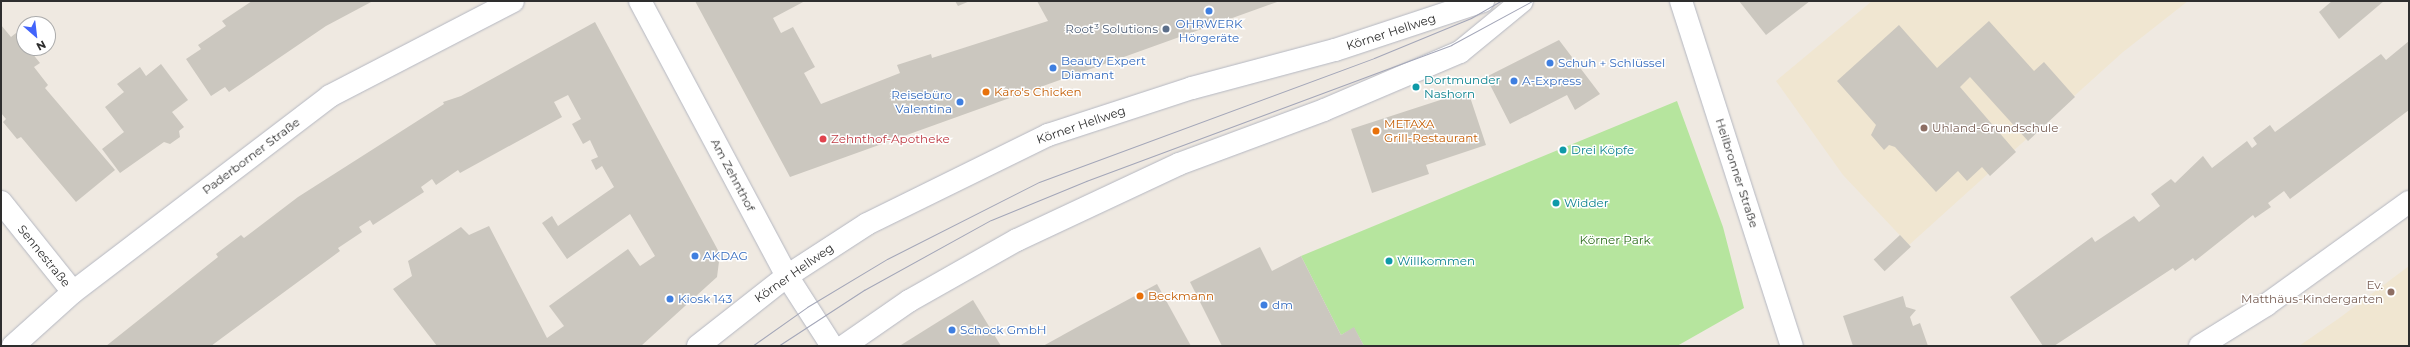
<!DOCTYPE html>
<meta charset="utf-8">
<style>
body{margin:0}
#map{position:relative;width:2410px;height:347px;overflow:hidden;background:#efe9e1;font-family:Montserrat,sans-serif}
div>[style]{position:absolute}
.education>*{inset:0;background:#f0e6d1}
.green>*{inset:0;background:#b6e59e}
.building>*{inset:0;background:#cbc7bf;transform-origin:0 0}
.roads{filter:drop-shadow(0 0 1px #b4b7c1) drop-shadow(0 0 1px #b4b7c1)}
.minor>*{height:22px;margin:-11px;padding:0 11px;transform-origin:11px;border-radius:11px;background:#fff}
.secondary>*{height:22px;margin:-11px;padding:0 11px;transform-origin:11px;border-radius:11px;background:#fff}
.tram>*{height:1px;margin:-0.5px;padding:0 0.5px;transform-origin:0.5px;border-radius:0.5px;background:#a3a6b8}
.dots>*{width:11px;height:11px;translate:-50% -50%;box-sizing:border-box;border:2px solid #fff;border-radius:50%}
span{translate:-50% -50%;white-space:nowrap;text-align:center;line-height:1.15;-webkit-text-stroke:3px #fff;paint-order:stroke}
.shop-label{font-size:12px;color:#366cbe}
.left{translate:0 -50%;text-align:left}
.right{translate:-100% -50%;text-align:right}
.service-label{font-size:12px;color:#4e5e75}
.street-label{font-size:12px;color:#2e2e2e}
.culture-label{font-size:12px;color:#0d838f}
.food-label{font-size:12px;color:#c56008}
.education-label{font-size:12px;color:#785e54}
.health-label{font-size:12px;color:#be3a42}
.park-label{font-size:12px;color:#2c6e1b}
.frame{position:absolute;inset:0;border:2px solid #2e2e2e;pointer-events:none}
.north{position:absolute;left:16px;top:16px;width:40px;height:40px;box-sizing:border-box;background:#fff;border:1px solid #ababab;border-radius:50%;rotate:152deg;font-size:11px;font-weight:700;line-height:16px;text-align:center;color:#2e2e2e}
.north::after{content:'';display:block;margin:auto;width:14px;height:18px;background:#4264fb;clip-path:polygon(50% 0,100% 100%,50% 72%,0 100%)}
</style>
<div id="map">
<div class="education">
<div style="clip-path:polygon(1872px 1px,2188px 1px,2123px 52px,1909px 245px,1843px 175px,1776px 81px)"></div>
<div style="clip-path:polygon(2409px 266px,2409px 346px,2299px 346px,2338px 319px)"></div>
</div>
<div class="green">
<div style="clip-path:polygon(1677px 101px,1723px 227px,1744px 308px,1677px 346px,1364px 346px,1354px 328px,1341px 335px,1301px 256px)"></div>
</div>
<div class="building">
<div style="clip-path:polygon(252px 1px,373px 1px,326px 26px,229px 92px,225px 87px,211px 96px,186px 59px,201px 49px,198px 45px,226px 26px,222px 21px)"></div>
<div style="clip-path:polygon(695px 1px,805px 1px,773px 18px,781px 33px,793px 27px,815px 67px,804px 73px,821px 104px,900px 73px,897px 65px,931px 54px,932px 58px,1048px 21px,1037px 1px,1280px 1px,790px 177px,750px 103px,754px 101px,750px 103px)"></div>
<div style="clip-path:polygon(955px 1px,970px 1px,958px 6px)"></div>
<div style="clip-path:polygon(1739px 1px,1810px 1px,1766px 35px)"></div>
<div style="clip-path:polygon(2332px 1px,2384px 1px,2339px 39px,2319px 12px)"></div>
<div style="clip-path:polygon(1989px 21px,2034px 71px,2044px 62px,2075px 97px,2028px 141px,1970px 77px,1960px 87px,2016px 152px,1990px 176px,1982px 167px,1967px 181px,1958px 171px,1936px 192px,1895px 147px,1889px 145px,1884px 150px,1871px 135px,1876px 125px,1837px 81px,1899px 25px,1937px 68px)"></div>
<div style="clip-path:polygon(595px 22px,720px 254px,717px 277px,641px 346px,437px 346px,393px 289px,412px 276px,408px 261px,461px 227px,469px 235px,489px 226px,547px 338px,564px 326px,549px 306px,628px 249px,640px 266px,655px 256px,630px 214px,567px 259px,542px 223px,552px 216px,558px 226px,614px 187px,602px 166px,596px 170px,591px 160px,598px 157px,590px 140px,583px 144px,572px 124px,581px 119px,568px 95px,554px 102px,562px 117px,460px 173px,458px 170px,436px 185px,432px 179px,421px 187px,424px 192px,373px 225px,370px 220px,359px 227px,362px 232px,338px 248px,340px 251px,211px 346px,106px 346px,218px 257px,216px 254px,241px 235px,244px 238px,298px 197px,444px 104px,443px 102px,461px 96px)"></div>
<div style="clip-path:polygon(1px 25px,11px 37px,16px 33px,24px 48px,28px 48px,40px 63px,34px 67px,48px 85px,45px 88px,115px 170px,76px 202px,21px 137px,17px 139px,3px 122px,6px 119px,1px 113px)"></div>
<div style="clip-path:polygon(1559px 40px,1600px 94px,1575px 110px,1567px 95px,1510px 124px,1486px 77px)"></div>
<div style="clip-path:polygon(2409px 41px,2409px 110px,2290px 199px,2284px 191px,2268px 203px,2271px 207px,2255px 218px,2253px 215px,2195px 261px,2193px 258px,2175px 271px,2173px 268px,2054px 346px,2043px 346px,2010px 297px,2092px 237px,2095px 242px,2134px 216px,2139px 222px,2160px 206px,2151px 194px,2171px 179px,2175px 183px,2203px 156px,2212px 168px,2247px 141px,2252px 148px,2257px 144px,2253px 138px,2270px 125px,2275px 132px,2381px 54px,2386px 60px)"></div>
<div style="clip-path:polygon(161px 64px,188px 100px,172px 112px,184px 127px,179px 131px,180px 137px,170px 144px,164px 142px,120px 173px,102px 149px,124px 132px,105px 107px,124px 92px,117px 84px,140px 67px,146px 76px)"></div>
<div style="clip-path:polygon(1468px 91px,1486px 145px,1426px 165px,1429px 174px,1372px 193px,1351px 129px)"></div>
<div style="left:1900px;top:235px;width:16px;height:36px;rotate:47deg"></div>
<div style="clip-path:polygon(1260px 247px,1272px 271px,1301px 256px,1341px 335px,1354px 327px,1364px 346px,1222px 346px,1190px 282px)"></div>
<div style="clip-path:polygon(1157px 284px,1191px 346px,1043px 346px,1081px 325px)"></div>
<div style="clip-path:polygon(1903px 296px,1906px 307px,1916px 310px,1910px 317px,1913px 326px,1920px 323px,1928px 346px,1853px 346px,1843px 316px)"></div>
<div style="clip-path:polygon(973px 300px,1001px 346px,902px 346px,901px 345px)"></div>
</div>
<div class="roads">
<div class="minor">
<div style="left:640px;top:1px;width:312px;rotate:61.9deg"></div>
<div style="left:787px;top:276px;width:83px;rotate:57.3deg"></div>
<div style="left:1681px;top:1px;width:362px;rotate:72.2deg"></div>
<div style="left:1px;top:202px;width:115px;rotate:51.3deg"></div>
<div style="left:13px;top:346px;width:81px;rotate:-42deg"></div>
<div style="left:73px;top:292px;width:323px;rotate:-37.3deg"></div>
<div style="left:330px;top:96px;width:206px;rotate:-27.4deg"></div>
<div style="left:2200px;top:346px;width:78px;rotate:-31.8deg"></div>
<div style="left:2266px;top:305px;width:176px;rotate:-35.8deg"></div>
</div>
<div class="secondary">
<div style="left:698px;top:346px;width:113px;rotate:-38.2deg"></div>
<div style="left:787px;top:276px;width:95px;rotate:-33deg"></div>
<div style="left:867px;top:224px;width:202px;rotate:-26.2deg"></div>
<div style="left:1048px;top:135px;width:151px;rotate:-18.1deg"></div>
<div style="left:1192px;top:88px;width:148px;rotate:-14.9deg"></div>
<div style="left:1335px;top:50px;width:156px;rotate:-18.3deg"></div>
<div style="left:844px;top:346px;width:79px;rotate:-34.7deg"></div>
<div style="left:909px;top:301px;width:124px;rotate:-29.5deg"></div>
<div style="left:1017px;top:240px;width:179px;rotate:-25.1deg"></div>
<div style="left:1179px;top:164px;width:155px;rotate:-20.4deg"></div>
<div style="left:1324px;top:110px;width:148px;rotate:-23.1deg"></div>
<div style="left:1460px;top:52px;width:80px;rotate:-39.4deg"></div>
</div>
</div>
<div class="tram">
<div style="left:752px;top:346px;width:67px;rotate:-35.3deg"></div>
<div style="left:807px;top:307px;width:93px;rotate:-31deg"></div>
<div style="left:887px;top:259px;width:170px;rotate:-26.9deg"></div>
<div style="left:1039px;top:182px;width:357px;rotate:-20.3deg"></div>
<div style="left:1374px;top:58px;width:105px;rotate:-22.4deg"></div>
<div style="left:1471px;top:18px;width:34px;rotate:-30deg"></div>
<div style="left:778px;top:346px;width:103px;rotate:-33.1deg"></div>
<div style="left:864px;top:290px;width:145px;rotate:-28.9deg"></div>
<div style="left:991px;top:220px;width:103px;rotate:-22.3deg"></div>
<div style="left:1086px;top:181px;width:390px;rotate:-20.4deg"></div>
<div style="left:1451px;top:45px;width:92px;rotate:-28.5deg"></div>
</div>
<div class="dots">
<div style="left:1209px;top:11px;background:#3f7fe0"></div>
<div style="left:1166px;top:29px;background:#5c6f8a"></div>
<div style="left:1550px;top:63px;background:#3f7fe0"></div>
<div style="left:1053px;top:68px;background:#3f7fe0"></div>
<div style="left:1514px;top:81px;background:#3f7fe0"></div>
<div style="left:1416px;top:87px;background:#0f9aa8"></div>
<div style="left:986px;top:92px;background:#e8710a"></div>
<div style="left:960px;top:102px;background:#3f7fe0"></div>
<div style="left:1924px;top:128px;background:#8d6e63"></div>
<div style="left:1376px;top:131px;background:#e8710a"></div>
<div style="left:823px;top:139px;background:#e0444e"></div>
<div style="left:1563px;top:150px;background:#0f9aa8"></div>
<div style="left:1556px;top:203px;background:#0f9aa8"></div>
<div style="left:695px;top:256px;background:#3f7fe0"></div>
<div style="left:1389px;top:261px;background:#0f9aa8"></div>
<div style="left:2391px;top:292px;background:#8d6e63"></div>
<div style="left:1140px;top:296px;background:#e8710a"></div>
<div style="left:670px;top:299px;background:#3f7fe0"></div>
<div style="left:1264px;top:305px;background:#3f7fe0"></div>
<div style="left:952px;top:330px;background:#3f7fe0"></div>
</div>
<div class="shop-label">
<span style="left:1209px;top:31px">OHRWERK<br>Hörgeräte</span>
<span class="left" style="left:1061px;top:68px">Beauty Expert<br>Diamant</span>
<span class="left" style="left:1558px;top:63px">Schuh + Schlüssel</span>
<span class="left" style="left:1522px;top:81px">A-Express</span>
<span class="right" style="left:952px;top:102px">Reisebüro<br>Valentina</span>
<span class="left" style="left:703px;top:256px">AKDAG</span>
<span class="left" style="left:678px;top:299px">Kiosk 143</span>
<span class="left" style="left:1272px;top:305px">dm</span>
<span class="left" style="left:960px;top:330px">Schock GmbH</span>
</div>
<div class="service-label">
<span class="right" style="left:1158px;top:29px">Root³ Solutions</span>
</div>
<div class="street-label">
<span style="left:1391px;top:32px;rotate:-18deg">Körner Hellweg</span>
<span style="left:1081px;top:125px;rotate:-19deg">Körner Hellweg</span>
<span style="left:251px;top:156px;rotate:-37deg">Paderborner Straße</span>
<span style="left:1737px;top:173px;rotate:72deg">Heilbronner Straße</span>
<span style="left:733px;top:175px;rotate:62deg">Am Zehnthof</span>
<span style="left:44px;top:256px;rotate:51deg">Sennestraße</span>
<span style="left:794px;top:273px;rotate:-35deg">Körner Hellweg</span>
</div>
<div class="culture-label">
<span class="left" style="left:1424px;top:87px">Dortmunder<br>Nashorn</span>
<span class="left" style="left:1571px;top:150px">Drei Köpfe</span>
<span class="left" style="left:1564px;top:203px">Widder</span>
<span class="left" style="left:1397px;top:261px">Willkommen</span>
</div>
<div class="food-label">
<span class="left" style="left:994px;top:92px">Karo's Chicken</span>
<span class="left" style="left:1384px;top:131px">METAXA<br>Grill-Restaurant</span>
<span class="left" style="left:1148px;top:296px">Beckmann</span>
</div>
<div class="education-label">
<span class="left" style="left:1932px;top:128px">Uhland-Grundschule</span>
<span class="right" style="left:2383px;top:292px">Ev.<br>Matthäus-Kindergarten</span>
</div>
<div class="health-label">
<span class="left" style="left:831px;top:139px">Zehnthof-Apotheke</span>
</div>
<div class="park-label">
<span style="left:1615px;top:240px">Körner Park</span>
</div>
<div class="frame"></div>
<div class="north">N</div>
</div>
